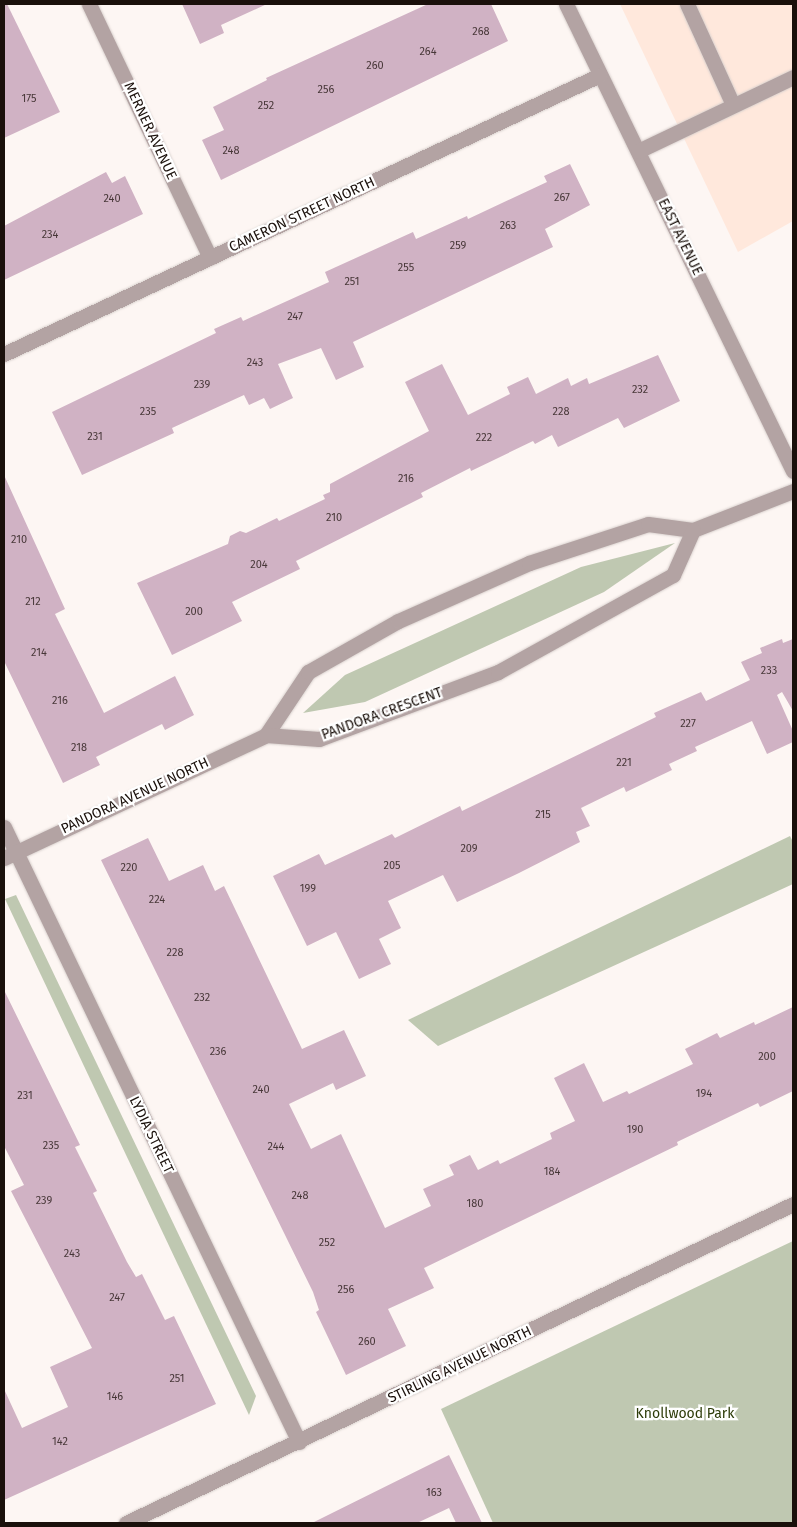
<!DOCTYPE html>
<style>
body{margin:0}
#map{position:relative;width:797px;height:1527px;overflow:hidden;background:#fdf6f3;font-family:"Fira Sans",sans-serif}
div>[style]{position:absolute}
.education>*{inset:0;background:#ffe8dc}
.green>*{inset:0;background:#bfc8b1}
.building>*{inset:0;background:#d0b2c4}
.roads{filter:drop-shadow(0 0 1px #d9d1ce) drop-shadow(0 0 1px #d9d1ce)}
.minor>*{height:15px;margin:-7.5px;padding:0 7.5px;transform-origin:7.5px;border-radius:7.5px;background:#b3a3a3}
span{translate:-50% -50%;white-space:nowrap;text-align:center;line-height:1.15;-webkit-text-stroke:4.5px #fff;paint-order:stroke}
.number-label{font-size:11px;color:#483839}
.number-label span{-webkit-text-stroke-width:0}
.street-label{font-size:14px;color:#1a100b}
.park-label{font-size:14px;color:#2d3c09}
.frame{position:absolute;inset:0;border:5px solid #1a100b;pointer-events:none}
</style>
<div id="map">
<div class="education">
<div style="clip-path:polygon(620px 4px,793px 4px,793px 221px,738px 252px)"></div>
</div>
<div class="green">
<div style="clip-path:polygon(675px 543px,604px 592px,365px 702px,303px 713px,345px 675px,581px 567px)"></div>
<div style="clip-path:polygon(790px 836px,793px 842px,793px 884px,438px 1046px,408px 1020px)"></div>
<div style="clip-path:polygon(16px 895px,256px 1396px,249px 1415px,5px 899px)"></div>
<div style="clip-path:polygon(793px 1241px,793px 1523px,493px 1523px,441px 1409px)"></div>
</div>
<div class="building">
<div style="clip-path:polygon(4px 4px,7px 4px,60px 112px,4px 138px)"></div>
<div style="clip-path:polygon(182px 4px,267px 4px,221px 25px,224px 33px,200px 44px)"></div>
<div style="clip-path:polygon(428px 4px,491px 4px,508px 41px,221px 180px,202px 140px,224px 130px,213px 107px,267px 80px,266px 78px)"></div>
<div style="clip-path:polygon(570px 164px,590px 205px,545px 229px,553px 247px,353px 342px,364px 367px,336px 380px,321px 348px,278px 364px,293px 398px,270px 409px,264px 398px,249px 405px,244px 395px,172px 428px,174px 433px,82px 475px,52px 412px,216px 333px,214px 329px,241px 317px,243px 321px,329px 282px,325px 272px,413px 232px,416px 239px,467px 216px,468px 219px,547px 182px,544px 176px)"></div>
<div style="clip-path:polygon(106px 172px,112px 183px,125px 176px,143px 214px,4px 280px,4px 226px)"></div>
<div style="clip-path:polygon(658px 355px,680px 401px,624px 428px,618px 418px,558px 447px,552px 435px,535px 444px,533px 441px,471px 471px,470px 468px,421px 493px,423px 497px,296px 561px,300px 569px,232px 602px,242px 621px,172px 655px,137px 583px,228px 544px,230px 536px,240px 531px,246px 533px,277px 518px,279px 521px,325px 499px,323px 495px,330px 492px,330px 484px,429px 431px,405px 382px,442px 364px,468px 415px,510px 394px,507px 387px,528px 377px,536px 394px,568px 378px,571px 386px,587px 378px,589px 384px)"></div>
<div style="clip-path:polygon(4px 475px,65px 609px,55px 614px,104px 713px,175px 676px,194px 715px,165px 730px,162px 724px,96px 757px,100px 765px,63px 783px,4px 661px)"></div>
<div style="clip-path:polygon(782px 639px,783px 643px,793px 639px,793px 711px,782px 692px,777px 695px,793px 731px,793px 742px,767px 754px,752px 721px,695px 747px,697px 751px,669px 764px,672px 770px,626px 792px,624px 787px,581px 808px,590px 826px,576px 832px,580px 842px,519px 873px,457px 902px,443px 875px,388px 901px,401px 928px,379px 939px,391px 964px,359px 979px,336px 932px,307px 946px,273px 876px,319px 854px,325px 865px,392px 834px,395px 838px,460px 806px,462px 811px,656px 717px,654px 713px,701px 692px,706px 701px,750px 680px,741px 662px,762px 653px,760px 648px)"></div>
<div style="clip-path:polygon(148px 838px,169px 881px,203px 865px,215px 891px,224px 886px,302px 1049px,344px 1030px,366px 1076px,336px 1090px,333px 1083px,289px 1104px,311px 1149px,341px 1134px,385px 1228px,431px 1206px,423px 1189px,454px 1175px,449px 1165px,470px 1155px,478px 1170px,498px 1160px,500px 1164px,552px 1139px,550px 1133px,575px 1121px,554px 1078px,584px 1063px,603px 1102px,627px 1091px,629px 1094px,693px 1064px,685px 1049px,717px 1033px,720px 1038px,754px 1022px,755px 1025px,793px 1007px,793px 1091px,760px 1107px,758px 1103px,677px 1142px,678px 1145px,424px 1268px,434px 1288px,388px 1309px,406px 1346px,346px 1375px,316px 1312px,319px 1310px,313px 1292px,101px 860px)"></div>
<div style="clip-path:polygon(4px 990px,80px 1145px,75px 1147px,97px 1191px,93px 1193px,127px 1262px,136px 1277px,142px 1274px,165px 1320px,174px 1316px,216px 1404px,4px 1500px,4px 1389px,22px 1428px,68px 1407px,50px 1367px,92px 1348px,11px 1191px,24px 1185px,4px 1146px)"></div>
<div style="clip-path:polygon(449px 1455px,482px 1523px,456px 1523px,449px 1508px,417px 1523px,312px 1523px)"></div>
</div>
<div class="roads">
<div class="minor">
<div style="left:89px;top:4px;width:281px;rotate:64.5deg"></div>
<div style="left:566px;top:4px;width:519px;rotate:64.08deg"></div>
<div style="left:687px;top:4px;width:111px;rotate:65.5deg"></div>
<div style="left:638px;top:151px;width:172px;rotate:-25.5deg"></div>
<div style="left:4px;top:354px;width:658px;rotate:-25.09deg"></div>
<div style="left:266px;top:735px;width:76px;rotate:-56.3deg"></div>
<div style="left:308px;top:672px;width:103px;rotate:-29.5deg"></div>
<div style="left:398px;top:621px;width:143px;rotate:-23.9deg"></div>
<div style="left:529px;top:563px;width:125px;rotate:-18.1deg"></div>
<div style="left:648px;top:524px;width:45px;rotate:7.6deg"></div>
<div style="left:693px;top:530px;width:107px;rotate:-21.3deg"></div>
<div style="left:4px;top:827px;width:682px;rotate:64.37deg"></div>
<div style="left:4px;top:858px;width:289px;rotate:-25.1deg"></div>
<div style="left:266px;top:735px;width:53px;rotate:4.3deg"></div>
<div style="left:319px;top:739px;width:191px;rotate:-20.5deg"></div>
<div style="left:498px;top:672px;width:200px;rotate:-29deg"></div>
<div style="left:673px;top:575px;width:49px;rotate:-66deg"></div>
<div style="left:126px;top:1523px;width:739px;rotate:-25.56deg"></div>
</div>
</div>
<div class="number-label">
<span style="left:481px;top:32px">268</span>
<span style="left:428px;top:52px">264</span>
<span style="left:375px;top:66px">260</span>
<span style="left:326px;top:90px">256</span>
<span style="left:29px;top:99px">175</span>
<span style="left:266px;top:106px">252</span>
<span style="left:231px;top:151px">248</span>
<span style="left:562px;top:198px">267</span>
<span style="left:112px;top:199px">240</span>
<span style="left:508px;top:226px">263</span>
<span style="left:50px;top:235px">234</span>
<span style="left:458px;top:246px">259</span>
<span style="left:406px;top:268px">255</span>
<span style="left:352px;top:282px">251</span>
<span style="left:295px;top:317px">247</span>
<span style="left:255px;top:363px">243</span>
<span style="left:202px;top:385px">239</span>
<span style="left:640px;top:390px">232</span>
<span style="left:148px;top:412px">235</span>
<span style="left:561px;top:412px">228</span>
<span style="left:95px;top:437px">231</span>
<span style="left:484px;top:438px">222</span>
<span style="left:406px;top:479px">216</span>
<span style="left:334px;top:518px">210</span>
<span style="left:19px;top:540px">210</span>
<span style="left:259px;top:565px">204</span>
<span style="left:33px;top:602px">212</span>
<span style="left:194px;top:612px">200</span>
<span style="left:39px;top:653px">214</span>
<span style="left:769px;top:671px">233</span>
<span style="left:60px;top:701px">216</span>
<span style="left:688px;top:724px">227</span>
<span style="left:79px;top:748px">218</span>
<span style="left:624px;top:763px">221</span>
<span style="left:543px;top:815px">215</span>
<span style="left:469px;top:849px">209</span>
<span style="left:392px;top:866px">205</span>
<span style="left:129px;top:868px">220</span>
<span style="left:308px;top:889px">199</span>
<span style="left:157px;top:900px">224</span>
<span style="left:175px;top:953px">228</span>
<span style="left:202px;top:998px">232</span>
<span style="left:218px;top:1052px">236</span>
<span style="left:767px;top:1057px">200</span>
<span style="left:261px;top:1090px">240</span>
<span style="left:704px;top:1094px">194</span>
<span style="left:25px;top:1096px">231</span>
<span style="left:635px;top:1130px">190</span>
<span style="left:51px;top:1146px">235</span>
<span style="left:276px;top:1147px">244</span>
<span style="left:552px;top:1172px">184</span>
<span style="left:300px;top:1196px">248</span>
<span style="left:44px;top:1201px">239</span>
<span style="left:475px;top:1204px">180</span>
<span style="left:327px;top:1243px">252</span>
<span style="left:72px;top:1254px">243</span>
<span style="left:346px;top:1290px">256</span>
<span style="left:117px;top:1298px">247</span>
<span style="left:367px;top:1342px">260</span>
<span style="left:177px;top:1379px">251</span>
<span style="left:115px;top:1397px">146</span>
<span style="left:60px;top:1442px">142</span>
<span style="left:434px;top:1493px">163</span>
</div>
<div class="street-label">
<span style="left:150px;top:131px;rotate:65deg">MERNER AVENUE</span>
<span style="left:302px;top:215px;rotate:-25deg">CAMERON STREET NORTH</span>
<span style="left:680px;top:237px;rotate:64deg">EAST AVENUE</span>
<span style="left:382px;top:714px;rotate:-20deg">PANDORA CRESCENT</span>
<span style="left:135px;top:796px;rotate:-25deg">PANDORA AVENUE NORTH</span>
<span style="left:151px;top:1135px;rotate:64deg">LYDIA STREET</span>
<span style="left:460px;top:1365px;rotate:-26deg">STIRLING AVENUE NORTH</span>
</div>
<div class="park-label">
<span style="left:685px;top:1414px">Knollwood Park</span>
</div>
<div class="frame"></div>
</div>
